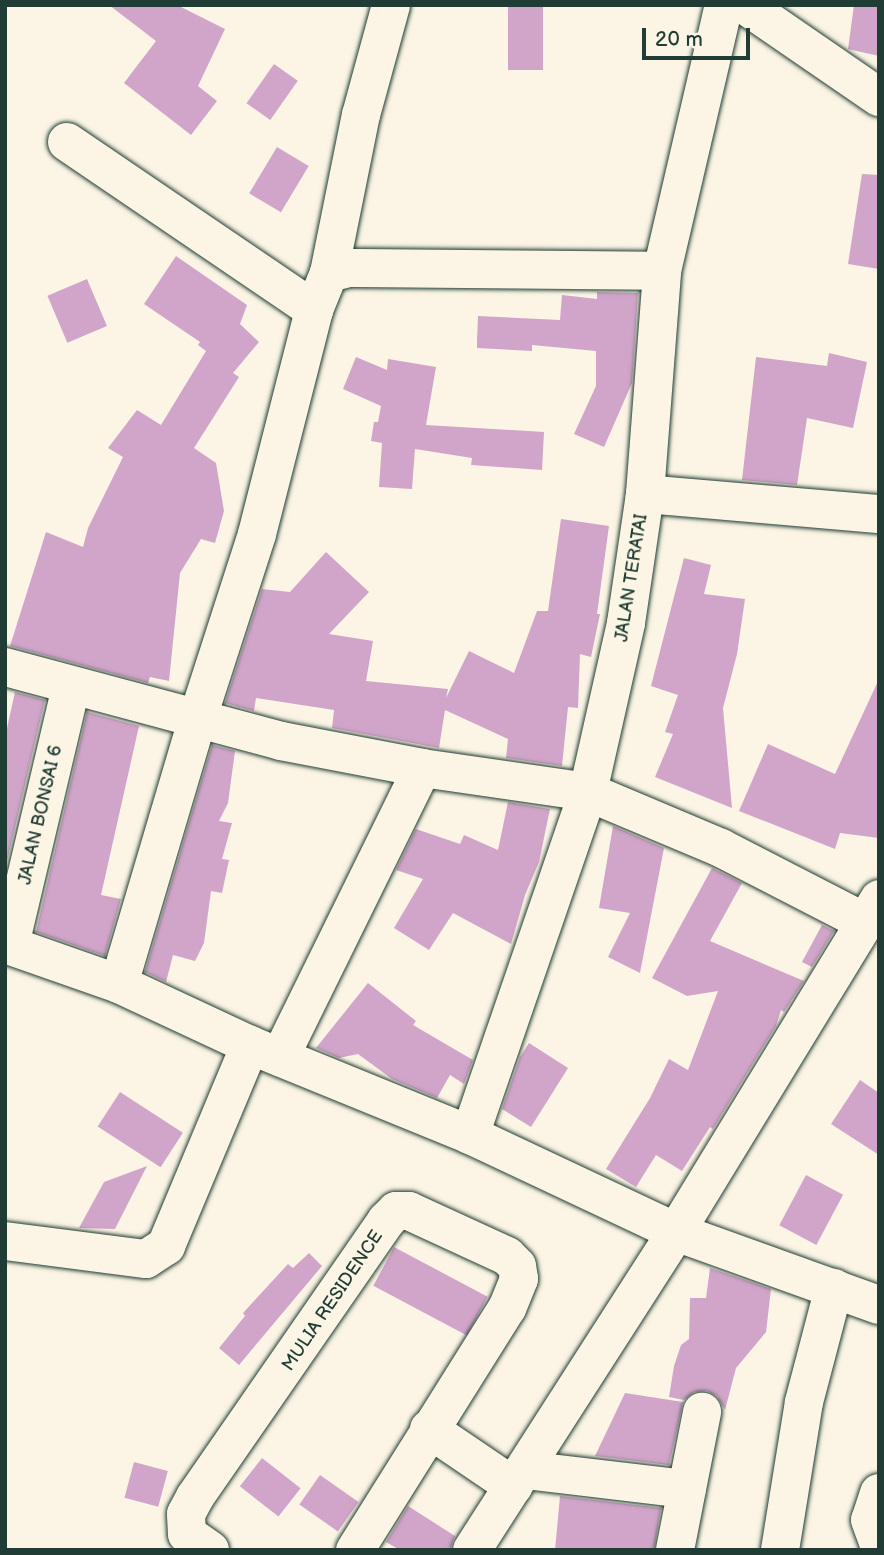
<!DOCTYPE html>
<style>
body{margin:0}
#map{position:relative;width:884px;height:1555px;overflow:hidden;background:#fcf5e5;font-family:"Balsamiq Sans",sans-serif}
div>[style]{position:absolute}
.building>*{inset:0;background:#d1a5c9;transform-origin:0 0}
.roads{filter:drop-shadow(0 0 2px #1f3d34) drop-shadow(0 0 2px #1f3d34)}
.street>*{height:38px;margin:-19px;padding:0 19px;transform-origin:19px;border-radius:19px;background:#fcf5e5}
.secondary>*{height:38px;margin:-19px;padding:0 19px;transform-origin:19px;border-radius:19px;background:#fcf5e5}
span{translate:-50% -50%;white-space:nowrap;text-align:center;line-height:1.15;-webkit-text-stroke:5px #fcf5e5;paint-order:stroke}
.street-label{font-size:18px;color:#1f3d34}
.frame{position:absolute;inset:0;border:7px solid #1f3d34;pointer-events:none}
.scale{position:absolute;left:642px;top:28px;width:108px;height:32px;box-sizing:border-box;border:4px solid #1f3d34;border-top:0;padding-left:9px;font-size:21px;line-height:24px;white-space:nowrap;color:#1f3d34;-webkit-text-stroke:5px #fcf5e5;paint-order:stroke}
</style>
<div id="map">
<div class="building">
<div style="clip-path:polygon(109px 5px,177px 5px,225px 29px,198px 86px,217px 101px,191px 135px,124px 83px,156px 41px)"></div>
<div style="left:508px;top:5px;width:35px;height:65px"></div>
<div style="clip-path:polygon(854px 5px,879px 5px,879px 56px,848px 49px)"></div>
<div style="left:274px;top:64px;width:29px;height:48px;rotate:35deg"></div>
<div style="left:277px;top:147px;width:37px;height:54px;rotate:31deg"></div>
<div style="clip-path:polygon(862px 174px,879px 175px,879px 269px,848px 264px)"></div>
<div style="clip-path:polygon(176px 256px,247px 305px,240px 324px,259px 342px,233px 373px,239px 377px,194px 448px,216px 463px,224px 511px,215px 543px,201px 539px,180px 573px,169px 681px,150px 677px,148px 683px,10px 646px,46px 532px,83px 547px,88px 528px,123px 457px,108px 448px,137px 410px,161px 425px,206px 351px,198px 345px,200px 342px,144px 304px)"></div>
<div style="left:87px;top:279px;width:51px;height:43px;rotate:67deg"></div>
<div style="clip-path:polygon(597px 292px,638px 293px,632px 383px,604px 447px,574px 434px,596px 386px,596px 351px,532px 345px,532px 351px,477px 348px,477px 340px,478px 316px,560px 320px,562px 295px,597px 299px)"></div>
<div style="clip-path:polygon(829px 353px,867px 362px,853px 428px,807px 418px,797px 485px,742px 480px,756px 357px,827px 366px)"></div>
<div style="clip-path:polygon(356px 357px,387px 370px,388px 359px,436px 367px,426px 425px,544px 432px,542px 470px,471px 465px,472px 458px,415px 449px,412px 489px,379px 487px,382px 443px,371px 441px,374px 422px,378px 422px,381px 406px,343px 389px)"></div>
<div style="clip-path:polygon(561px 519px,609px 526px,597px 614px,600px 614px,591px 657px,580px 654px,578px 708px,568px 707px,562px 766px,506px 758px,508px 739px,445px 710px,439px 748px,332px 728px,334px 710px,256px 698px,254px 711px,225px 703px,262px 589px,290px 592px,326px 552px,369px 592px,329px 634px,373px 641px,366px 681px,448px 689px,446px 698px,469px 651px,514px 673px,537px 611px,548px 611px)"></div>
<div style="clip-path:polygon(684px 558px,711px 565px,704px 594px,745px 599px,737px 654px,723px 708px,732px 808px,655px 777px,673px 734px,665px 732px,678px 695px,651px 686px)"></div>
<div style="clip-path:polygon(879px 679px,879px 838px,840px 833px,835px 849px,739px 811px,768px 744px,835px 774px)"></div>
<div style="clip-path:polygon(15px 692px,45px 700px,5px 870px,5px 737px)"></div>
<div style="clip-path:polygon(87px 712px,139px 726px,101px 895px,121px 899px,105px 956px,36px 932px)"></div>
<div style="clip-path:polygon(212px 745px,235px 751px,228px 803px,219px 821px,232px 823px,222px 859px,229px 860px,222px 893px,211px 891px,204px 943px,195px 961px,173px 955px,166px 982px,145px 972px)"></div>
<div style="clip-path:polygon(508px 802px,550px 809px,539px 862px,525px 895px,511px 944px,453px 913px,429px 950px,394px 928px,423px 879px,396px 870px,416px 829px,460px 844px,464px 835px,498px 850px)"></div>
<div style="clip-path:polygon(613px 826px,664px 848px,640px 973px,608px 957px,630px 913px,599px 908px)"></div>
<div style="clip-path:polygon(712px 868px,742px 883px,710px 941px,804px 981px,784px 1012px,781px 1010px,776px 1026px,713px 1129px,710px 1127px,682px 1171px,656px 1155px,636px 1187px,606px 1169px,650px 1098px,669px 1059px,688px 1070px,718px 991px,687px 996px,652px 978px)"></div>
<div style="clip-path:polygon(822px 925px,834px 931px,812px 967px,802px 962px)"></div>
<div style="clip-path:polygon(368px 983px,416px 1021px,413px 1025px,473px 1060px,464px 1084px,450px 1075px,437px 1098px,392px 1079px,358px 1054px,339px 1058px,316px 1048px)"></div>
<div style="clip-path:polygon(529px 1043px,568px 1068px,531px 1127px,502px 1109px,520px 1057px)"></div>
<div style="clip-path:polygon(860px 1080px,879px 1093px,879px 1155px,831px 1124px)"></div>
<div style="left:120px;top:1092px;width:75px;height:41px;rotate:33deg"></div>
<div style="clip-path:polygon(147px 1166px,115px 1229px,79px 1228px,104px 1182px)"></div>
<div style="left:806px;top:1175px;width:42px;height:57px;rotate:28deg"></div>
<div style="left:394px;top:1247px;width:106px;height:44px;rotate:28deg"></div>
<div style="clip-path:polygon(309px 1253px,322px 1266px,239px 1365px,219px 1348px,245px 1316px,243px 1313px,288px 1264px,293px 1268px)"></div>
<div style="clip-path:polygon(710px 1268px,771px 1289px,766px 1332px,736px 1368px,725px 1410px,717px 1396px,707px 1391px,694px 1392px,684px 1400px,669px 1397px,674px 1366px,681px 1345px,689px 1339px,690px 1298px,706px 1298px)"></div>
<div style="clip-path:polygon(625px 1393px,683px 1402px,669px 1465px,595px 1456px)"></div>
<div style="left:262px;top:1458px;width:49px;height:36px;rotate:38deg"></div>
<div style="left:134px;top:1462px;width:35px;height:37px;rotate:15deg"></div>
<div style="left:320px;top:1475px;width:47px;height:36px;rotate:35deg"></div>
<div style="clip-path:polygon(560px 1496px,661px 1508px,654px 1550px,555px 1550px)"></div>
<div style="clip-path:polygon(408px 1506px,455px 1536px,450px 1550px,400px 1550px,386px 1542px)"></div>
</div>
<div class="roads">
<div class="street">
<div style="left:745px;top:5px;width:163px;rotate:34.5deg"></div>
<div style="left:67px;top:142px;width:299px;rotate:34.2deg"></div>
<div style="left:329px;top:273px;width:21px;rotate:-14deg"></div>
<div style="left:349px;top:268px;width:313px;rotate:0.5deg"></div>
<div style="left:645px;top:494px;width:235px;rotate:4.9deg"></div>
<div style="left:5px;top:667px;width:286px;rotate:15deg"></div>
<div style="left:281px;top:741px;width:144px;rotate:10.8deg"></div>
<div style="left:422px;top:768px;width:168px;rotate:8.2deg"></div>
<div style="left:588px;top:792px;width:144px;rotate:22.8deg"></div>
<div style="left:721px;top:848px;width:163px;rotate:27.3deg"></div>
<div style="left:5px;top:944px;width:121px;rotate:19.3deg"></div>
<div style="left:119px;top:984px;width:145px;rotate:25deg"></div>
<div style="left:250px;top:1045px;width:238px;rotate:22.2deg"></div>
<div style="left:470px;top:1135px;width:228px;rotate:25.2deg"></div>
<div style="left:676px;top:1232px;width:216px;rotate:19.8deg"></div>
<div style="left:10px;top:945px;width:266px;rotate:-76.7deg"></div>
<div style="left:119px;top:984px;width:275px;rotate:-73.5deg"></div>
<div style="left:197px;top:720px;width:195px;rotate:-72.1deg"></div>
<div style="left:257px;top:534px;width:231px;rotate:-75.7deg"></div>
<div style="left:314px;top:310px;width:40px;rotate:-68deg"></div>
<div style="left:329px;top:273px;width:161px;rotate:-78.6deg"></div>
<div style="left:361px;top:115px;width:114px;rotate:-74.7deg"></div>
<div style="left:280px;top:1057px;width:322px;rotate:-63.8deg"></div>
<div style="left:470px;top:1135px;width:363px;rotate:-71deg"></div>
<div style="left:588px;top:792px;width:173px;rotate:-77.3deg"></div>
<div style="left:626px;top:623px;width:130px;rotate:-81.6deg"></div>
<div style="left:645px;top:494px;width:224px;rotate:-85.6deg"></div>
<div style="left:662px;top:271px;width:273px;rotate:-76.9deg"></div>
<div style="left:5px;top:1241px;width:142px;rotate:7.3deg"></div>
<div style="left:146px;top:1259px;width:24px;rotate:-33deg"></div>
<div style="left:166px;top:1246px;width:218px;rotate:-67.3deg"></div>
<div style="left:429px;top:1429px;width:102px;rotate:34.2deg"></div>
<div style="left:525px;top:1470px;width:163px;rotate:6.7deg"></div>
<div style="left:879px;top:1493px;width:28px;rotate:108deg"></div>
<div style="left:870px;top:1520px;width:27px;rotate:70deg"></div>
<div style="left:210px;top:1550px;width:28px;rotate:-145deg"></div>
<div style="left:187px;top:1534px;width:20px;rotate:-93deg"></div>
<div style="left:186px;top:1514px;width:19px;rotate:-62deg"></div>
<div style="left:195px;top:1497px;width:336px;rotate:-55.3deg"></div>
<div style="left:386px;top:1221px;width:14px;rotate:-45deg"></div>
<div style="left:396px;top:1211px;width:13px"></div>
<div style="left:409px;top:1211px;width:108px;rotate:24.7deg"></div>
<div style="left:507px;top:1256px;width:14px;rotate:45deg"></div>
<div style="left:517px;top:1266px;width:13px;rotate:81deg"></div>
<div style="left:519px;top:1279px;width:31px;rotate:112deg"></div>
<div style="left:507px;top:1308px;width:286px;rotate:122.1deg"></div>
<div style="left:675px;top:1550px;width:141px;rotate:-78.9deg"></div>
<div style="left:780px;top:1550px;width:150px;rotate:-80.8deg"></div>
<div style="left:804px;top:1402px;width:118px;rotate:-75.3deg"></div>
</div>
<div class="secondary">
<div style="left:472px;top:1550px;width:378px;rotate:-57.3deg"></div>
<div style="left:676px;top:1232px;width:390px;rotate:-58.6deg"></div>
</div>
</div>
<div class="street-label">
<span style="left:632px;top:578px;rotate:-81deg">JALAN TERATAI</span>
<span style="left:41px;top:815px;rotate:-77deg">JALAN BONSAI 6</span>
<span style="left:333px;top:1301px;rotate:-56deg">MULIA RESIDENCE</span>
</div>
<div class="frame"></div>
<div class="scale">20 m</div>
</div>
